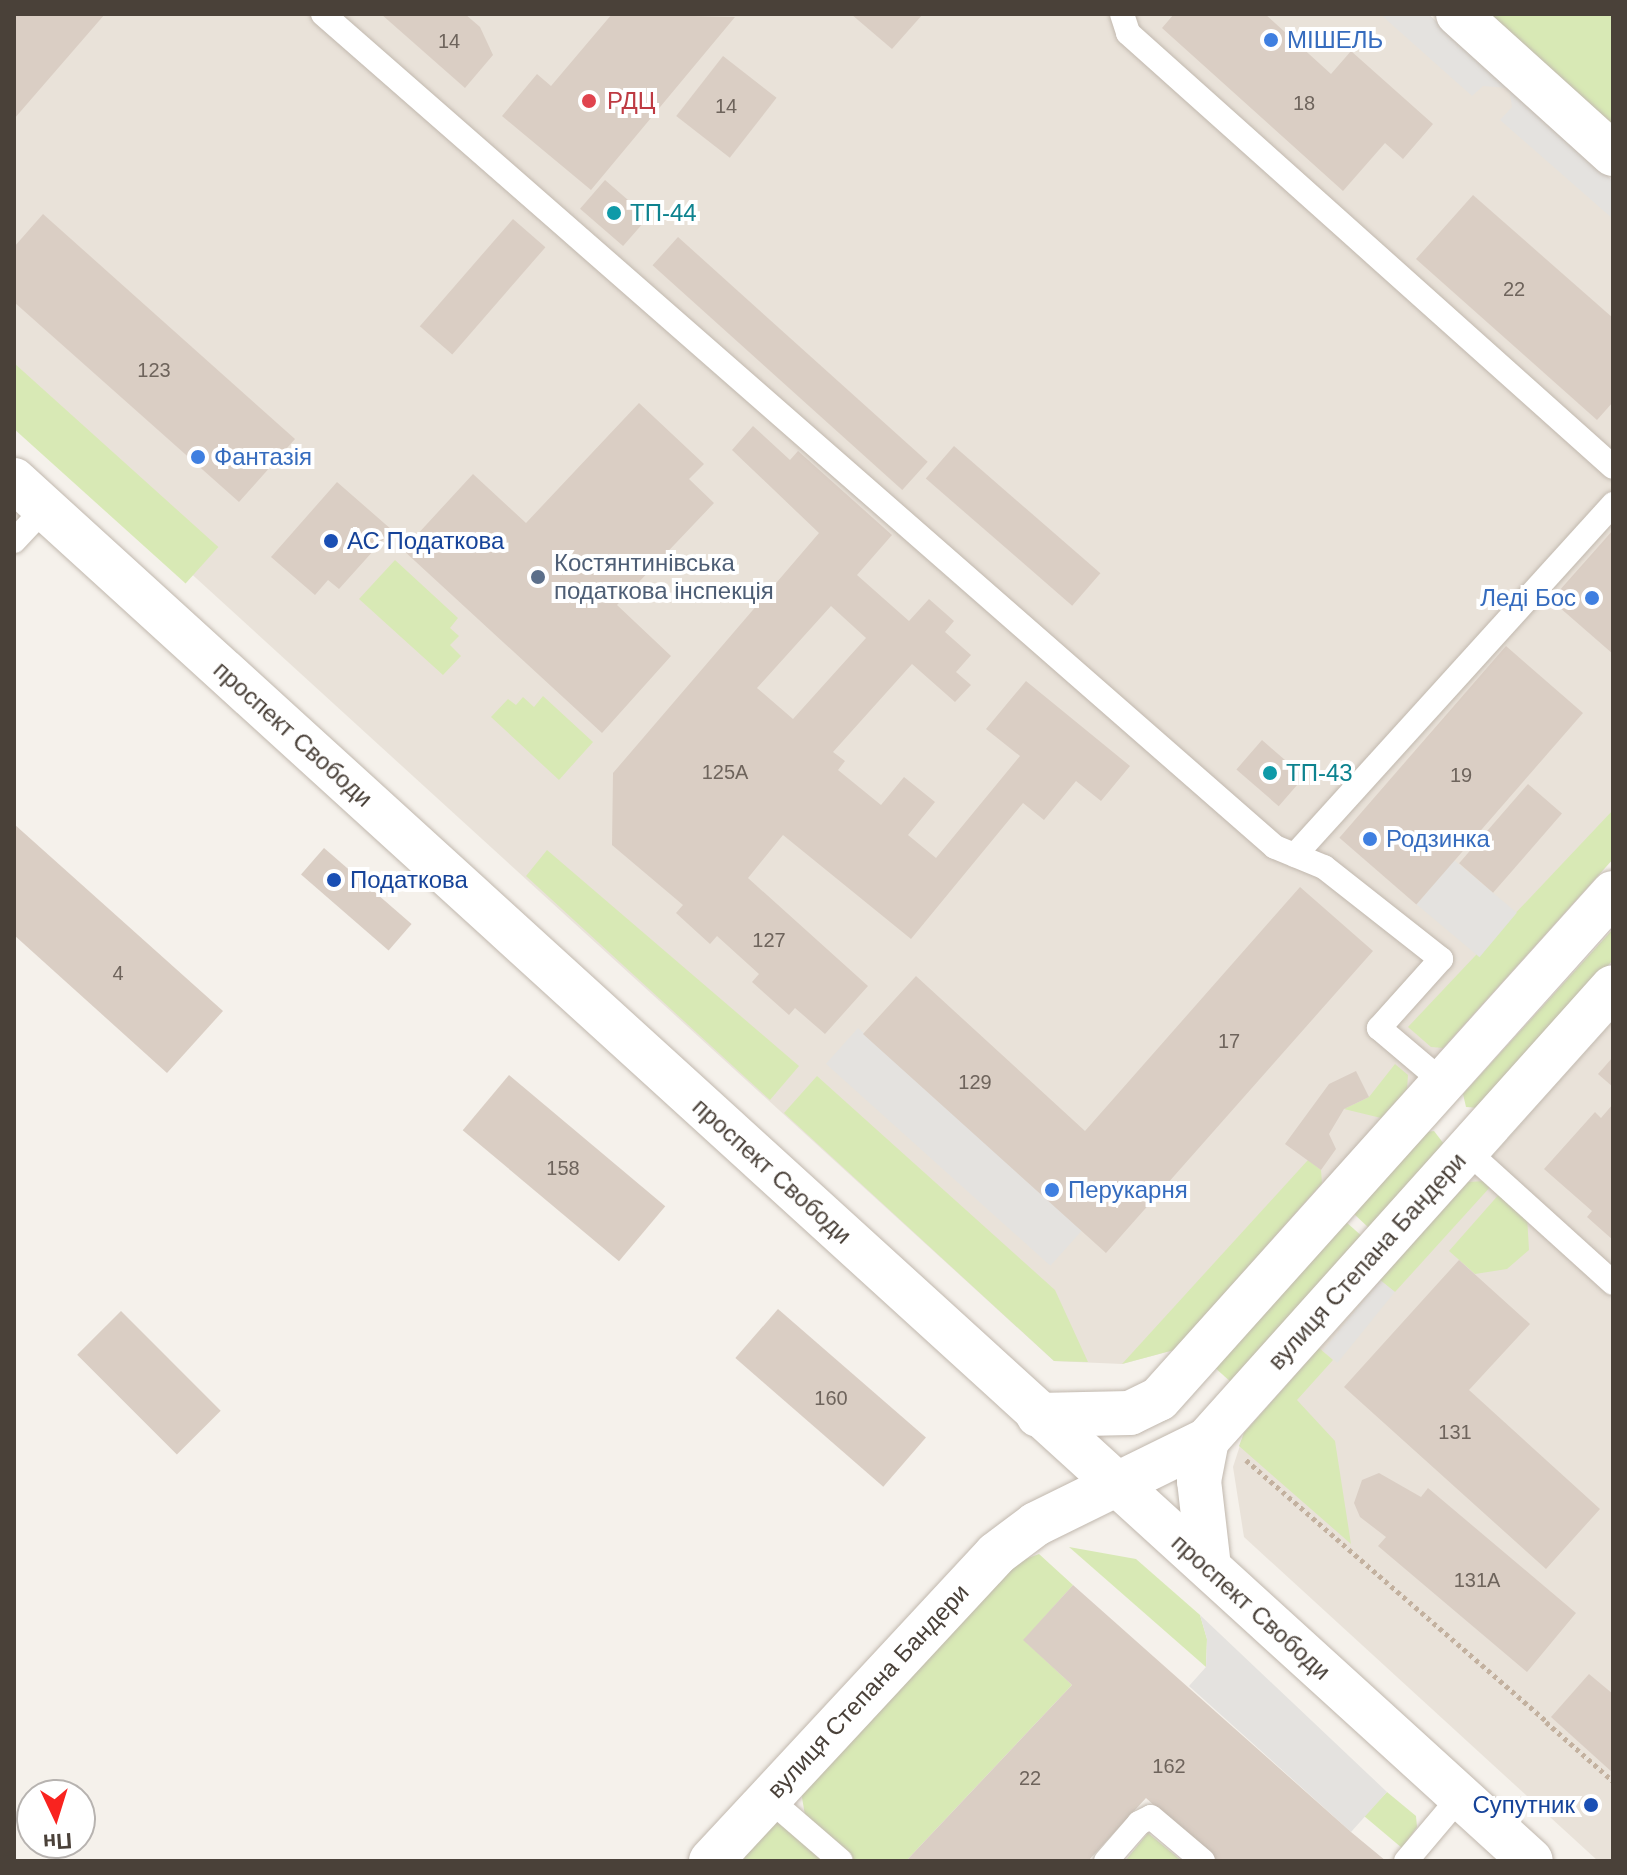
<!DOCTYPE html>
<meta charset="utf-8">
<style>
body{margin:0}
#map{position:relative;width:1627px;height:1875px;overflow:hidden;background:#f5f1eb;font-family:Helvetica,sans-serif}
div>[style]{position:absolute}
.residential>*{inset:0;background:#e9e2d9}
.green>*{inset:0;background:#d8e9b5;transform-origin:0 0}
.parking>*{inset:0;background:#e4e2df;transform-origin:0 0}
.building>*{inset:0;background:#dacec4;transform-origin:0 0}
.path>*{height:5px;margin-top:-2.5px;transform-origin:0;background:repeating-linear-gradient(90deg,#c3b19f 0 4px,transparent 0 8px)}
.roads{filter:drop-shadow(0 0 2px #c1b8ae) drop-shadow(0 0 2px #c1b8ae)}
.lane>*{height:24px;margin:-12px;padding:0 12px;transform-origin:12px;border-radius:12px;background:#fff}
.street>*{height:44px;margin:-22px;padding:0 22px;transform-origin:22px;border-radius:22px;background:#fff}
.dots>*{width:22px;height:22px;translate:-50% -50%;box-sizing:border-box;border:4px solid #fff;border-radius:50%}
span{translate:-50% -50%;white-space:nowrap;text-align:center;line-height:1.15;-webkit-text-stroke:8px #fff;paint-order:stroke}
.number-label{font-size:20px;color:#6e645c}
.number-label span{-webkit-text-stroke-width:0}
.shop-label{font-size:24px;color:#366cbe}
.left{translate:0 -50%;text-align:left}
.right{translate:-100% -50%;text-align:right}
.health-label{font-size:24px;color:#be3a42}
.culture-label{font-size:24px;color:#0d838f}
.transit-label{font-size:24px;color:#164399}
.service-label{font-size:24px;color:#4e5e75}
.street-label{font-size:24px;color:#4a4139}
.frame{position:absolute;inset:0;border:16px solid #4a4139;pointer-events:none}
.north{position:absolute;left:16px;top:1779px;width:80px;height:80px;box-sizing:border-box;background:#fff;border:2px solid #b7b3b0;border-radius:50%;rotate:176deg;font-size:22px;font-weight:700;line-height:32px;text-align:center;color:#4a4139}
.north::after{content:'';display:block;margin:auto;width:28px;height:36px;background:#f9231f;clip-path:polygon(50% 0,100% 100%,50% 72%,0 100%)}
</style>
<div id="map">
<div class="residential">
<div style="clip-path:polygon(14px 14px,1428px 14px,1613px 181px,1613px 859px,1174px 1350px,1122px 1364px,1054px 1361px,14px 412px)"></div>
<div style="clip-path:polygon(1613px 1021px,1613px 1861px,1598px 1861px,1244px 1537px,1233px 1467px,1244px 1433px)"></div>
</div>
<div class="green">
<div style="clip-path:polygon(1487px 14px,1613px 14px,1613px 127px)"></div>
<div style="left:14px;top:363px;width:275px;height:49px;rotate:42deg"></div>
<div style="clip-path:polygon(395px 560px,458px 618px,450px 628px,459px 636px,450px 645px,461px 656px,443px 675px,359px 599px)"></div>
<div style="clip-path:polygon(543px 696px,593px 742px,559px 780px,491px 717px,508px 699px,516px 705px,523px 697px,534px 707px)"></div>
<div style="clip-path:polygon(1613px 810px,1613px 859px,1443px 1048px,1431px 1047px,1408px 1027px)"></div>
<div style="clip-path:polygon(547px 850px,799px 1066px,770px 1100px,526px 876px)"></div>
<div style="clip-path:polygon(1613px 929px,1613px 960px,1479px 1108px,1466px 1107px,1463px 1094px)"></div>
<div style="clip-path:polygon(1395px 1064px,1408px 1075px,1407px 1089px,1381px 1118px,1344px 1109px,1369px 1097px)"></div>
<div style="clip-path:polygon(817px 1076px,1055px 1290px,1088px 1362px,1054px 1361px,784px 1113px)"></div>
<div style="clip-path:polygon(1434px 1131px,1444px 1144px,1370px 1229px,1353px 1213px,1426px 1132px)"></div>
<div style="clip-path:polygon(1308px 1160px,1321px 1170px,1322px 1183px,1174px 1350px,1122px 1364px)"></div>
<div style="clip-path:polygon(1485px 1181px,1492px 1185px,1395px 1292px,1380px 1280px,1468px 1182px)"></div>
<div style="clip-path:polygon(1501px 1192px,1527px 1216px,1529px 1250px,1507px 1269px,1475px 1274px,1449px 1251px)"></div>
<div style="left:1345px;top:1221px;width:24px;height:196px;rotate:42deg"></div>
<div style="clip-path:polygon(1319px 1348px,1333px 1360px,1297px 1400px,1335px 1441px,1351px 1544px,1239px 1446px,1244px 1433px)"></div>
<div style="clip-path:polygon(1069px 1547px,1136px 1559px,1200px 1615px,1207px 1639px,1206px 1667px)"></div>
<div style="clip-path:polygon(1039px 1554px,1073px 1585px,1024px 1640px,1072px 1685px,906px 1861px,853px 1861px,806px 1821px,800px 1786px,1010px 1565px)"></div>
<div style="clip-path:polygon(1387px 1792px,1416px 1816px,1417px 1827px,1402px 1848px,1364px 1816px)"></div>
<div style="clip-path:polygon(772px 1819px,795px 1833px,827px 1861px,735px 1861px)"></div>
<div style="clip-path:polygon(1148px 1833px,1182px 1861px,1125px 1861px)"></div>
</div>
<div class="parking">
<div style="clip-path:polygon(1380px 14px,1428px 14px,1613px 181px,1613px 219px,1500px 120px,1512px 107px,1509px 88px,1483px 86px,1472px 96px)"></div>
<div style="left:1454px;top:860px;width:82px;height:58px;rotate:40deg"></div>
<div style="left:858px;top:1028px;width:302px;height:48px;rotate:42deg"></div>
<div style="left:1380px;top:1280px;width:19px;height:91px;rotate:39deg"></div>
<div style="clip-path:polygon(1200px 1615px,1387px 1792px,1351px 1832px,1189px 1686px,1206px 1667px,1207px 1639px)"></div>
</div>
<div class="building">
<div style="clip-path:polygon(14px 14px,105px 14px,14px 119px)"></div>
<div style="clip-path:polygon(381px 14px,465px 14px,480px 27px,493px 55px,465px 88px)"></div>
<div style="clip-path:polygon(612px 14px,735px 17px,591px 190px,502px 116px,537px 74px,551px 86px)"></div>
<div style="clip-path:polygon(851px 14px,923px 14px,892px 49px)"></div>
<div style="clip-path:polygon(1174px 14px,1265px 14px,1331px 74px,1351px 51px,1433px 124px,1403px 159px,1385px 143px,1343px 191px,1162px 28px)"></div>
<div style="left:723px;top:56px;width:68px;height:76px;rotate:38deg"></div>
<div style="left:605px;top:180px;width:57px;height:38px;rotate:41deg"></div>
<div style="clip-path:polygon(1473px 195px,1613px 318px,1613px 402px,1597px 420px,1416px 259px)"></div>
<div style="clip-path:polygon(43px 214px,295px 439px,239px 502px,14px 302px,14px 247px)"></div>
<div style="left:513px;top:219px;width:43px;height:142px;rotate:41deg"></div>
<div style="left:678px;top:237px;width:336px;height:38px;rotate:42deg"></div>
<div style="clip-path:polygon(639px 403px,704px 464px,689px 479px,714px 503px,617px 605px,671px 656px,602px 733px,403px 550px,473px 474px,526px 523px)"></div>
<div style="clip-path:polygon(evenodd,753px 426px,790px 460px,798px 451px,892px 535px,857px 575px,909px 621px,929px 599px,954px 621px,945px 632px,971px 655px,956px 672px,971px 685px,955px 702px,912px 664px,833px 752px,845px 761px,838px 770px,881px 805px,904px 777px,935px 802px,908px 835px,936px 858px,1020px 756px,986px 729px,1026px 681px,1130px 766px,1101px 801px,1076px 781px,1044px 820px,1023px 803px,911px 939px,783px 835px,748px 878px,868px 986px,825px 1034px,795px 1008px,789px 1015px,752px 982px,759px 974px,717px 936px,710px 944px,676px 913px,683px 905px,612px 845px,613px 773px,819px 533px,732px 450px,753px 426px,831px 606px,866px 638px,793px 719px,757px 688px,831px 606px)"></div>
<div style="left:954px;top:446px;width:194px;height:43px;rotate:41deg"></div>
<div style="clip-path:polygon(337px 482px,392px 530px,339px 589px,328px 580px,315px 595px,271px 557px)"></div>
<div style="clip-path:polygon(1613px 530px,1613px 654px,1551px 600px)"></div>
<div style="left:1506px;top:646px;width:102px;height:254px;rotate:41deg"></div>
<div style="left:1262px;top:740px;width:56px;height:39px;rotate:41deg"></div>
<div style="left:1528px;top:784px;width:45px;height:105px;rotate:41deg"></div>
<div style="clip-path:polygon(14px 824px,223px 1011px,167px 1073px,14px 935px)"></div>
<div style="left:324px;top:848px;width:116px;height:35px;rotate:41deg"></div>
<div style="clip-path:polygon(1300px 887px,1373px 951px,1106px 1253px,863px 1034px,916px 976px,1085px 1131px)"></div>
<div style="clip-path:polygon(1613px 1057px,1613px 1087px,1598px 1074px)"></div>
<div style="clip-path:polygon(1356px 1071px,1369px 1097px,1344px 1109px,1329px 1134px,1336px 1149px,1321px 1170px,1285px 1144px,1329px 1084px)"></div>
<div style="left:509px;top:1075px;width:204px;height:72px;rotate:40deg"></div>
<div style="clip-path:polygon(1613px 1104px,1613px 1240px,1587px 1217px,1592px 1211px,1544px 1169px,1595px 1112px,1601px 1118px)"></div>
<div style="clip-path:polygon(1459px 1260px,1530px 1324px,1469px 1390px,1600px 1509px,1546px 1569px,1344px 1387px)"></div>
<div style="left:778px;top:1309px;width:196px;height:65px;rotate:41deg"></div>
<div style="left:121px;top:1311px;width:141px;height:62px;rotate:45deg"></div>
<div style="clip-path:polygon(1379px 1473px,1421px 1497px,1428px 1488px,1576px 1613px,1527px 1672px,1378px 1546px,1386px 1537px,1360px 1517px,1354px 1503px,1362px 1480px)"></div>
<div style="clip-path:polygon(1073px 1585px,1351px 1832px,1386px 1861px,1215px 1861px,1146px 1798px,1088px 1861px,906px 1861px,1072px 1685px,1023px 1640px)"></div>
<div style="clip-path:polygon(1589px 1674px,1613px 1694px,1613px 1773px,1551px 1717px)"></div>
</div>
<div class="path">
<div style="left:1246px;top:1460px;width:399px;rotate:41deg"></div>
<div style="left:1546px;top:1722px;width:89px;rotate:41.4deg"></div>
</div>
<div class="roads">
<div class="lane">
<div style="left:323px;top:14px;width:1265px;rotate:41.19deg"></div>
<div style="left:1275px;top:847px;width:53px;rotate:22.2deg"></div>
<div style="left:1324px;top:867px;width:149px;rotate:38.2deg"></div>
<div style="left:1441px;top:959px;width:93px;rotate:131.9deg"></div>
<div style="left:1379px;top:1028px;width:84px;rotate:40.2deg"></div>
<div style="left:1122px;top:14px;width:20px;rotate:72deg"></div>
<div style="left:1128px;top:33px;width:651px;rotate:41.82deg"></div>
<div style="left:14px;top:541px;width:45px;rotate:-46.8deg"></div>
<div style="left:1295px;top:855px;width:474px;rotate:-47.8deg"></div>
<div style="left:1466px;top:1150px;width:198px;rotate:42.1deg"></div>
<div style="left:768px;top:1798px;width:96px;rotate:40.8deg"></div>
<div style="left:1106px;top:1861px;width:50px;rotate:-49deg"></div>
<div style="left:1139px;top:1823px;width:13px;rotate:-27deg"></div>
<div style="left:1151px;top:1817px;width:68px;rotate:40.2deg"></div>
<div style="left:1406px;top:1861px;width:84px;rotate:-49.8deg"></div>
</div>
<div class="street">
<div style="left:1458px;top:14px;width:209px;rotate:42.1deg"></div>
<div style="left:14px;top:480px;width:2051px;rotate:42.31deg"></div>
<div style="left:1038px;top:1415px;width:92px;rotate:-1.2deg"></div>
<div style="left:1130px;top:1413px;width:32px;rotate:-26deg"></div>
<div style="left:1159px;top:1399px;width:680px;rotate:-48.1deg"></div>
<div style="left:1209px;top:1567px;width:87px;rotate:-96.6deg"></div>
<div style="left:1199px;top:1481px;width:42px;rotate:-79deg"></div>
<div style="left:1207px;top:1440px;width:608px;rotate:-48.13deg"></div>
<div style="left:711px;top:1861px;width:419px;rotate:-47.1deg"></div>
<div style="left:996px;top:1554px;width:50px;rotate:-36.9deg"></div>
<div style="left:1036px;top:1524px;width:191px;rotate:-26.2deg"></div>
</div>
</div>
<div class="dots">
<div style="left:1271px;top:40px;background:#3f7fe0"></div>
<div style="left:589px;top:101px;background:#e0444e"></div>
<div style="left:614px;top:213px;background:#0f9aa8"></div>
<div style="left:198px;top:457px;background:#3f7fe0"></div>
<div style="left:331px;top:541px;background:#1a4fb4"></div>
<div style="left:538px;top:577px;background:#5c6f8a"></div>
<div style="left:1592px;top:598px;background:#3f7fe0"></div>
<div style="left:1270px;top:773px;background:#0f9aa8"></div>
<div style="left:1370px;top:839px;background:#3f7fe0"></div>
<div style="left:334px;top:880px;background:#1a4fb4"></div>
<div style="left:1052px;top:1190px;background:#3f7fe0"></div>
<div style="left:1591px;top:1805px;background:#1a4fb4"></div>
</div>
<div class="number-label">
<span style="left:449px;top:41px">14</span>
<span style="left:1304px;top:103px">18</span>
<span style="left:726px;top:106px">14</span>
<span style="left:1514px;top:289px">22</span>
<span style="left:154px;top:370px">123</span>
<span style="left:725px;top:772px">125А</span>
<span style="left:1461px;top:775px">19</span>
<span style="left:769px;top:940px">127</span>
<span style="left:118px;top:973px">4</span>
<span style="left:1229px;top:1041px">17</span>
<span style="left:975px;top:1082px">129</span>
<span style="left:563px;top:1168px">158</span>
<span style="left:831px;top:1398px">160</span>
<span style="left:1455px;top:1432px">131</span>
<span style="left:1477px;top:1580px">131А</span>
<span style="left:1169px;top:1766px">162</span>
<span style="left:1030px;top:1778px">22</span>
</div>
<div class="shop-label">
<span class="left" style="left:1287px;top:40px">МІШЕЛЬ</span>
<span class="left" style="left:214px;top:457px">Фантазія</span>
<span class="right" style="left:1576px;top:598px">Леді Бос</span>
<span class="left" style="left:1386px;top:839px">Родзинка</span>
<span class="left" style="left:1068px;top:1190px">Перукарня</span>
</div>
<div class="health-label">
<span class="left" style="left:607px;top:101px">РДЦ</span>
</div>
<div class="culture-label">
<span class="left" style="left:630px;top:213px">ТП-44</span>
<span class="left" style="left:1286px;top:773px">ТП-43</span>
</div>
<div class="transit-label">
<span class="left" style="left:347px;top:541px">АС Податкова</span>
<span class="left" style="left:350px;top:880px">Податкова</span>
<span class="right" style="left:1575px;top:1805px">Супутник</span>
</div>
<div class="service-label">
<span class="left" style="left:554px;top:577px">Костянтинівська<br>податкова інспекція</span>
</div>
<div class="street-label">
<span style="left:293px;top:734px;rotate:42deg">проспект Свободи</span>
<span style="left:772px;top:1171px;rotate:42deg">проспект Свободи</span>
<span style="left:1367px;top:1261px;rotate:-48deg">вулиця Степана Бандери</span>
<span style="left:1251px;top:1607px;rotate:42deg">проспект Свободи</span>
<span style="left:868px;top:1691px;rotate:-47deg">вулиця Степана Бандери</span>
</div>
<div class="frame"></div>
<div class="north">Пн</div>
</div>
